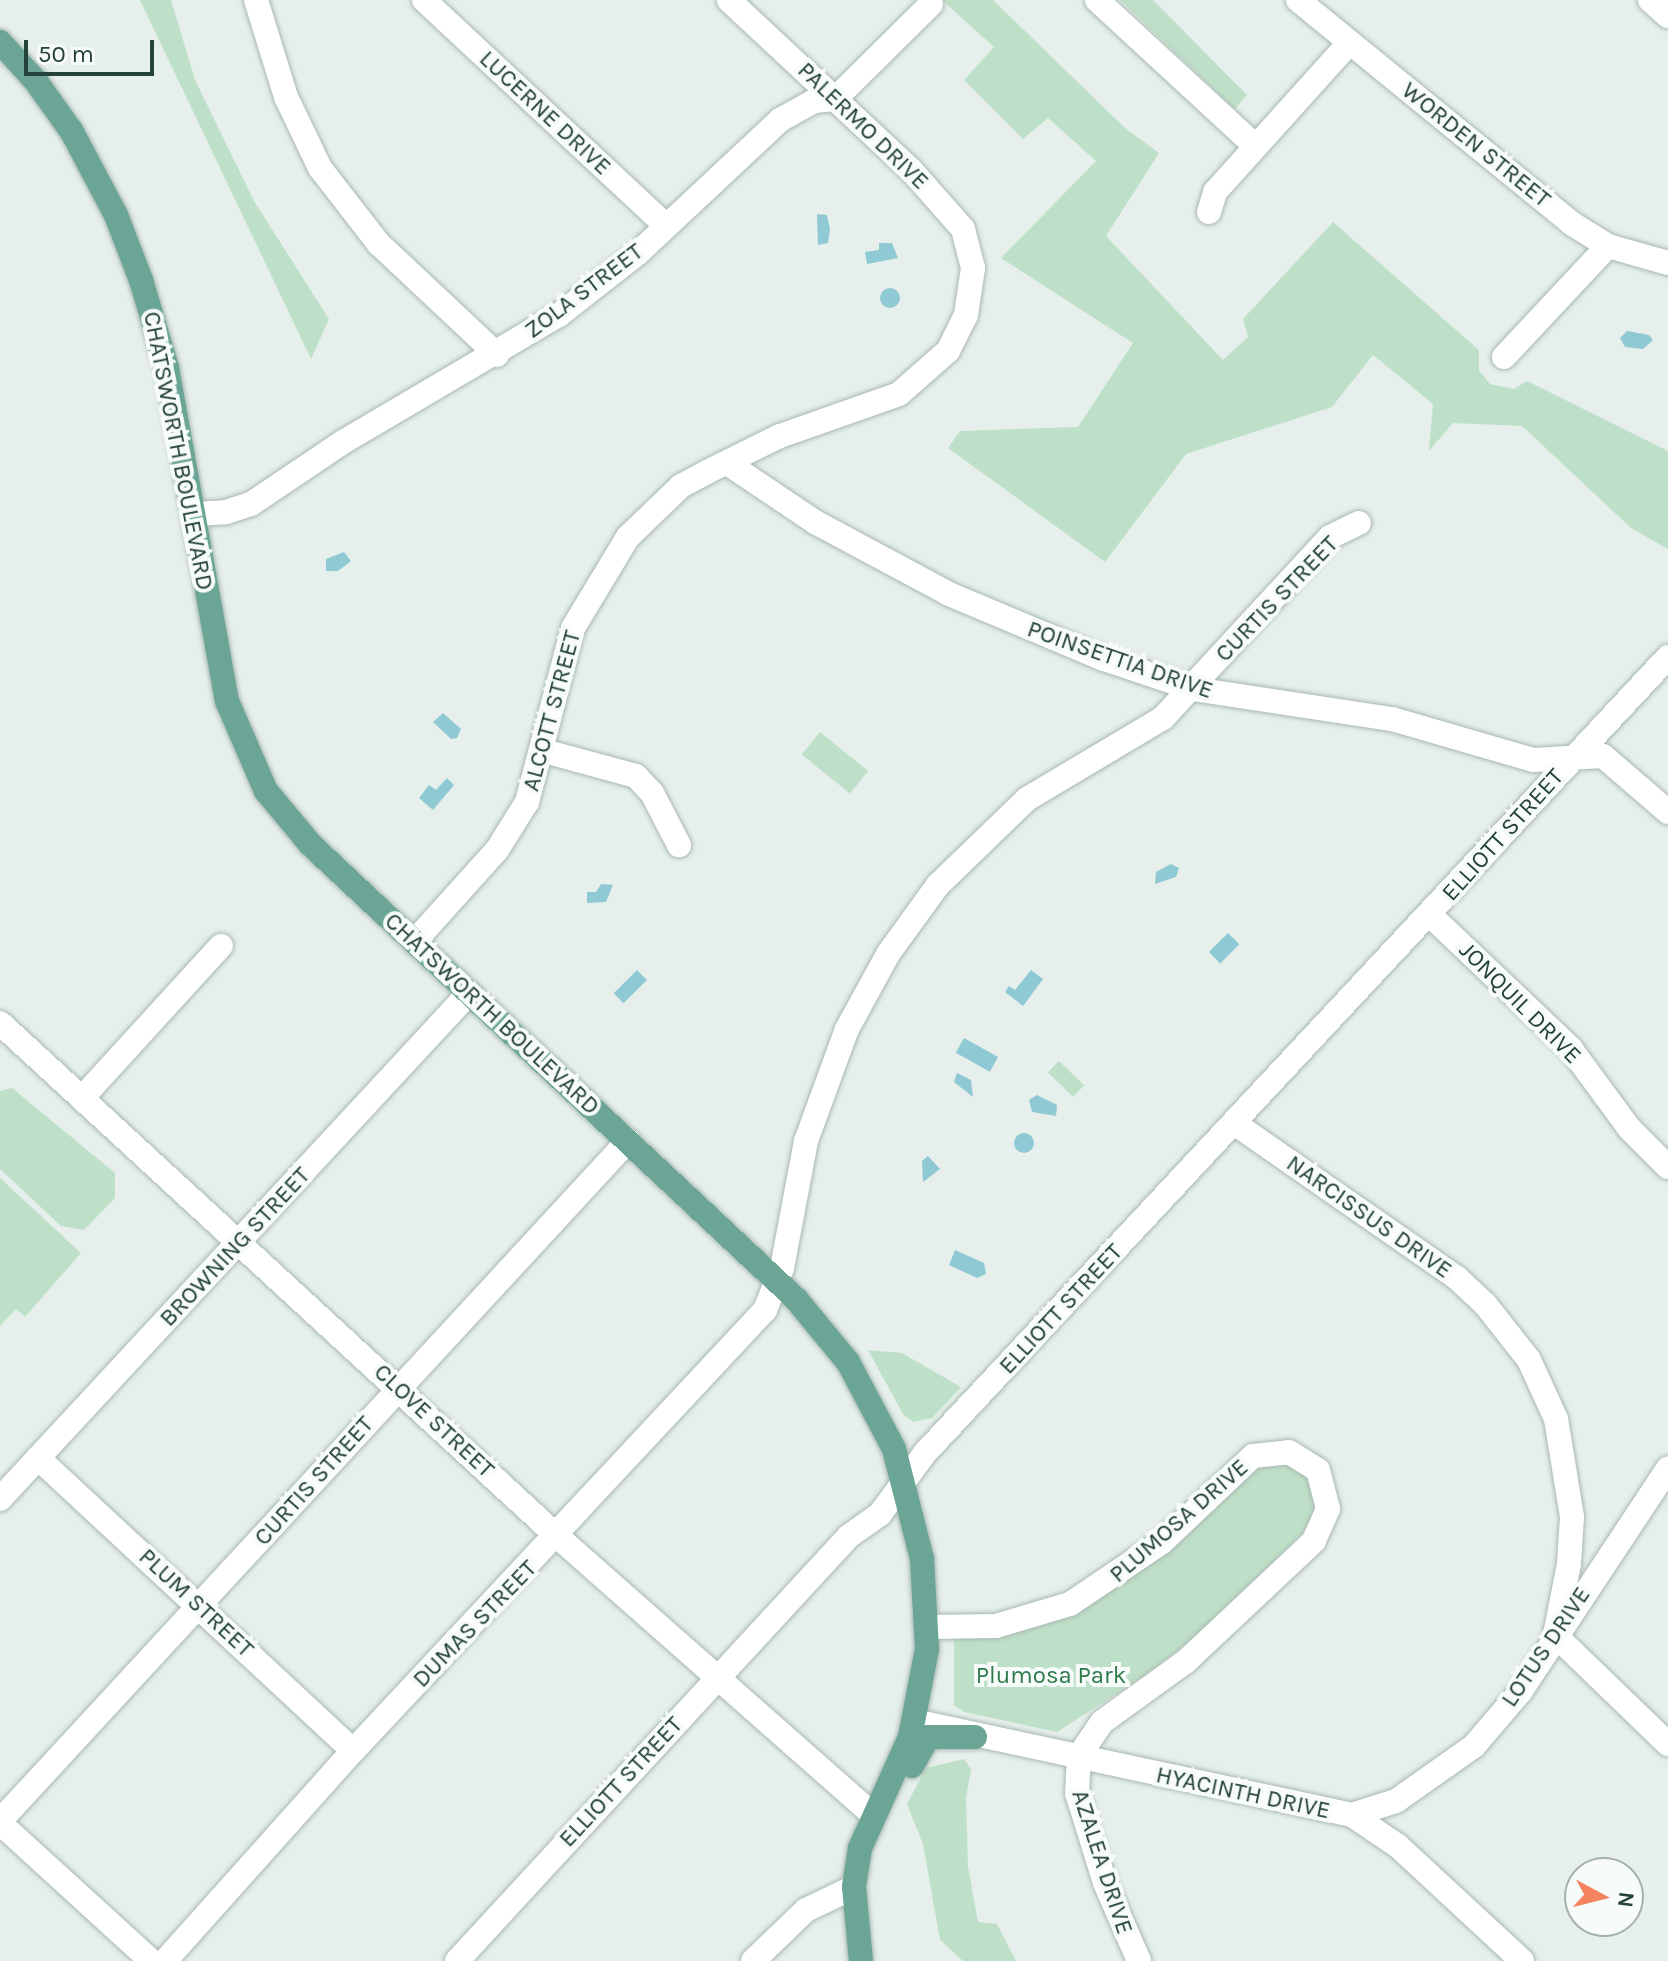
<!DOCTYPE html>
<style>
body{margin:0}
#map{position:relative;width:1668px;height:1961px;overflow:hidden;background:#e6efeb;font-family:Karla,sans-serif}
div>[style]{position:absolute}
.green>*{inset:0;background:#bfe0c8;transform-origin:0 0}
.water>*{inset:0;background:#8ec9d4;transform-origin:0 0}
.round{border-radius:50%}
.roads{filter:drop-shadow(0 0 2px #a8b8b2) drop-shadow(0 0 2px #a8b8b2)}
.minor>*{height:24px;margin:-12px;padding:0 12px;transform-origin:12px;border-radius:12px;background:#fff}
.major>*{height:24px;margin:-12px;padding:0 12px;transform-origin:12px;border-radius:12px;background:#6aa596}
span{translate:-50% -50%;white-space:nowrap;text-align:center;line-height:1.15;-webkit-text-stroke:8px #f7fbf9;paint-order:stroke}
.street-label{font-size:24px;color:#24423a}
.park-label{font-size:24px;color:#2d7a4b}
.north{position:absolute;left:1564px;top:1857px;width:80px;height:80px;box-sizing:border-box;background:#f7fbf9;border:2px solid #a3b1ad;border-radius:50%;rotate:97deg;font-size:22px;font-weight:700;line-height:32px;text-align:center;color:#24423a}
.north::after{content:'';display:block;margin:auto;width:28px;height:36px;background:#f4845f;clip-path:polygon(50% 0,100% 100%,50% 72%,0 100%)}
.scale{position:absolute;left:24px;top:40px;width:130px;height:36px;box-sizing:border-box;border:4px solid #24423a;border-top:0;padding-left:10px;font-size:24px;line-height:28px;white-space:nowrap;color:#24423a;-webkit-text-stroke:6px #f7fbf9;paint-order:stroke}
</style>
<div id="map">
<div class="green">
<div style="clip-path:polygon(140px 0,171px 0,195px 80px,254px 201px,329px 319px,311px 359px)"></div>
<div style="clip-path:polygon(942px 0,993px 0,1125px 128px,1159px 153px,1106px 236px,1223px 360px,1248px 337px,1243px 319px,1333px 222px,1479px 350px,1479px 370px,1490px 384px,1514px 389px,1527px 381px,1668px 451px,1668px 549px,1631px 528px,1522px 426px,1453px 423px,1429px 451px,1433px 404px,1373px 355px,1332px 407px,1186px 454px,1105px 562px,948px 448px,960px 431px,1078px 427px,1133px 343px,1001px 258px,1096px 161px,1048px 118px,1023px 139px,964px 80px,994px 47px)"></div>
<div style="clip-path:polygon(1120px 0,1153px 0,1247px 95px,1235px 109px)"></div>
<div style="left:820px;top:732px;width:62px;height:29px;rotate:39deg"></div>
<div style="left:1059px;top:1061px;width:35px;height:16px;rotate:44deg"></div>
<div style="clip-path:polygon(12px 1088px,115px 1173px,115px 1198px,84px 1230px,61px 1226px,0 1169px,0 1091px)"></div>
<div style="clip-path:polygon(0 1178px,81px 1253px,25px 1317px,16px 1309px,0 1326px)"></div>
<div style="clip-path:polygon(868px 1350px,902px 1353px,961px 1387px,932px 1418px,913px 1422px,903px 1414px)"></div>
<div style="clip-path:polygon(1281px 1462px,1309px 1475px,1318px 1496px,1312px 1523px,1210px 1625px,1147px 1674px,1057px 1732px,964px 1712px,954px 1705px,954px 1637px,1038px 1627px,1082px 1610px,1164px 1553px,1254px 1468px)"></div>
<div style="clip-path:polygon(964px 1759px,971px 1769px,966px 1798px,968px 1867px,978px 1922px,997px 1924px,1016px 1961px,963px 1961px,940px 1940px,923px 1844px,907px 1804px,926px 1768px)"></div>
</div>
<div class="water">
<div style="clip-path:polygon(817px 214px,827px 215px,830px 229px,828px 243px,818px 245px)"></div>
<div style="clip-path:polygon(879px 243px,892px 243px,898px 258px,867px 264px,865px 252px,879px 250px)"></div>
<div class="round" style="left:880px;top:288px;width:20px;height:20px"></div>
<div style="clip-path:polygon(1627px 331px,1649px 335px,1653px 340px,1643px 349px,1625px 347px,1620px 338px)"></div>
<div style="clip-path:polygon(344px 552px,351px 561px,338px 571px,326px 571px,326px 559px)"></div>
<div style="clip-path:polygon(443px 713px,461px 729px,457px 738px,451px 739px,433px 722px)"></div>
<div style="clip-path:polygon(447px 778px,454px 785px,433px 810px,419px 798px,429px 785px,436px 790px)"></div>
<div style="clip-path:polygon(1171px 864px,1179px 868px,1176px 877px,1155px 884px,1156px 872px)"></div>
<div style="clip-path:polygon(601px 884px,613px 885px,606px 902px,587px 903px,587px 892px,596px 892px)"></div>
<div style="left:1228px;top:933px;width:16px;height:27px;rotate:45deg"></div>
<div style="left:637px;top:970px;width:14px;height:33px;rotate:45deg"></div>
<div style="clip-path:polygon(1031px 970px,1043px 979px,1023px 1006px,1005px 992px,1009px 986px,1015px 990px)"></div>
<div style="left:964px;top:1038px;width:39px;height:17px;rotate:29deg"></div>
<div style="clip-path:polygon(957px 1073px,971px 1080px,973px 1097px,954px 1082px)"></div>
<div style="clip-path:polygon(1037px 1095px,1057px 1105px,1056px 1116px,1032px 1112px,1029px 1100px)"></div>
<div class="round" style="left:1014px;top:1133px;width:20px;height:20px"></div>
<div style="clip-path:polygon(928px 1156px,940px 1169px,923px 1182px,922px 1161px)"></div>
<div style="clip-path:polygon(955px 1250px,984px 1263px,986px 1274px,977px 1278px,949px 1265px)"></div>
</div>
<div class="roads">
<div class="minor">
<div style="left:256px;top:0;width:102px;rotate:72.8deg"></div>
<div style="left:286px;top:97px;width:79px;rotate:64.4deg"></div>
<div style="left:320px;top:168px;width:96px;rotate:52.2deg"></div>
<div style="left:379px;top:244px;width:162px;rotate:43.2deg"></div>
<div style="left:424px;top:0;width:331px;rotate:43deg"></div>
<div style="left:1097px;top:0;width:215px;rotate:42.7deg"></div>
<div style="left:1298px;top:0;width:353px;rotate:39.2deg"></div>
<div style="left:1571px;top:223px;width:44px;rotate:31.9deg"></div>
<div style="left:1608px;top:246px;width:62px;rotate:15.8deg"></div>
<div style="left:1650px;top:0;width:24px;rotate:42deg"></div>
<div style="left:1209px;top:212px;width:21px;rotate:-73deg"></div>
<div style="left:1215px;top:192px;width:200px;rotate:-48deg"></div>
<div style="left:1504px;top:357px;width:152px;rotate:-46.9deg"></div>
<div style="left:730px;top:465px;width:102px;rotate:33.8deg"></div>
<div style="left:815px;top:522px;width:152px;rotate:28.2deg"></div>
<div style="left:949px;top:594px;width:168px;rotate:22.8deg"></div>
<div style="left:1104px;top:659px;width:94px;rotate:18.6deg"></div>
<div style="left:1193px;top:689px;width:201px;rotate:8.6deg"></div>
<div style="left:1392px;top:719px;width:147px;rotate:16.2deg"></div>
<div style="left:1533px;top:760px;width:70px;rotate:-3.3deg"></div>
<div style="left:1603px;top:756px;width:86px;rotate:40.7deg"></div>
<div style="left:193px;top:514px;width:33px;rotate:-3deg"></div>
<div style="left:226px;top:512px;width:26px;rotate:-18deg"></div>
<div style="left:251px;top:504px;width:111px;rotate:-34deg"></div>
<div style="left:343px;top:442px;width:251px;rotate:-30.5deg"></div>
<div style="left:559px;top:315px;width:100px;rotate:-38.1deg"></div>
<div style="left:638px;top:253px;width:195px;rotate:-43.1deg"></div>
<div style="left:780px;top:120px;width:39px;rotate:-29deg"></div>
<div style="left:814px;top:101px;width:21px;rotate:-5deg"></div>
<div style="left:835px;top:99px;width:135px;rotate:-44.7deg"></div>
<div style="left:544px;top:751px;width:95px;rotate:15.2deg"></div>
<div style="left:636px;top:776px;width:23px;rotate:47deg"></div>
<div style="left:652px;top:793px;width:59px;rotate:62.6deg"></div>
<div style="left:1430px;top:915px;width:195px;rotate:43.5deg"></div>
<div style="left:1571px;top:1049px;width:98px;rotate:53.7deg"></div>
<div style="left:1629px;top:1128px;width:55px;rotate:45deg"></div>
<div style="left:415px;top:941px;width:122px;rotate:-48deg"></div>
<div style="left:497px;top:850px;width:57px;rotate:-58deg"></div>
<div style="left:527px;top:802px;width:180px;rotate:-75.2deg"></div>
<div style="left:573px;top:628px;width:106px;rotate:-58.9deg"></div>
<div style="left:628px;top:537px;width:74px;rotate:-43.9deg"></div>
<div style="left:681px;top:486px;width:30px;rotate:-28deg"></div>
<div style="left:707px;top:472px;width:81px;rotate:-26.3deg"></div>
<div style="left:780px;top:436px;width:126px;rotate:-19.4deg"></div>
<div style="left:899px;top:394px;width:65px;rotate:-41.3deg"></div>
<div style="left:948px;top:351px;width:40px;rotate:-63.4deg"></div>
<div style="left:966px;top:315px;width:48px;rotate:-81.5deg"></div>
<div style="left:973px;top:268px;width:40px;rotate:-104.4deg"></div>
<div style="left:963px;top:229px;width:79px;rotate:-131.4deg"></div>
<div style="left:911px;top:170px;width:249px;rotate:-137deg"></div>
<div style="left:0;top:1023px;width:759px;rotate:42.65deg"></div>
<div style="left:558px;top:1537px;width:420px;rotate:41.4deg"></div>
<div style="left:82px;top:1098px;width:206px;rotate:-47.6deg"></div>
<div style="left:1234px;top:1123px;width:272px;rotate:34.8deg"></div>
<div style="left:1457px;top:1278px;width:38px;rotate:43deg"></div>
<div style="left:1485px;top:1304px;width:71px;rotate:51.8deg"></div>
<div style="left:1529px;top:1360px;width:65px;rotate:65.4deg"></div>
<div style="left:1556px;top:1419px;width:99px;rotate:80.7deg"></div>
<div style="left:1572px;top:1517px;width:47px;rotate:93.7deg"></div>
<div style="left:1569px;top:1564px;width:72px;rotate:101.2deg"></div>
<div style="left:38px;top:1458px;width:430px;rotate:42.9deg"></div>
<div style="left:0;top:1499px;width:690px;rotate:-47.17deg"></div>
<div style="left:927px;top:1627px;width:69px;rotate:-0.8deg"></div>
<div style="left:996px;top:1626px;width:77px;rotate:-16.6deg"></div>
<div style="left:1070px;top:1604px;width:111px;rotate:-34deg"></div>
<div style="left:1162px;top:1542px;width:125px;rotate:-43.4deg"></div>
<div style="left:1253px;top:1456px;width:36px;rotate:-6deg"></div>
<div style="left:1289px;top:1452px;width:34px;rotate:32deg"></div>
<div style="left:1318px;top:1470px;width:40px;rotate:75.6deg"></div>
<div style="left:1328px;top:1509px;width:35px;rotate:114deg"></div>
<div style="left:1314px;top:1541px;width:177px;rotate:136.8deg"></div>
<div style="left:1185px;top:1662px;width:102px;rotate:144.1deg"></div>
<div style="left:1102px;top:1722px;width:41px;rotate:124.1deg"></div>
<div style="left:1079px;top:1756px;width:37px;rotate:93deg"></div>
<div style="left:1077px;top:1793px;width:94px;rotate:72.7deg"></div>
<div style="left:1105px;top:1883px;width:85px;rotate:66.4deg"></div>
<div style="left:1555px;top:1635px;width:157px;rotate:44deg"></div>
<div style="left:914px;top:1721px;width:448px;rotate:12.1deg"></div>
<div style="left:1352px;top:1815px;width:55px;rotate:34deg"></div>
<div style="left:1398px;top:1846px;width:169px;rotate:42.8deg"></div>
<div style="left:1352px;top:1815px;width:46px;rotate:-17.7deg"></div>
<div style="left:1396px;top:1801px;width:95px;rotate:-35.2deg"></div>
<div style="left:1474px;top:1746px;width:71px;rotate:-49.6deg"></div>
<div style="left:1520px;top:1692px;width:268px;rotate:-56.5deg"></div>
<div style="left:0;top:1821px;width:926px;rotate:-47.28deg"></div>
<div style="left:0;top:1823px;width:205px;rotate:42.4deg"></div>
<div style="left:165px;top:1961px;width:282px;rotate:-48.2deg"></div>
<div style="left:353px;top:1751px;width:604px;rotate:-46.95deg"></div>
<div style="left:765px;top:1310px;width:45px;rotate:-68deg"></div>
<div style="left:782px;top:1268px;width:129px;rotate:-79.3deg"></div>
<div style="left:806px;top:1141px;width:119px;rotate:-69.9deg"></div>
<div style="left:847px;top:1029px;width:85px;rotate:-61.3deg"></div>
<div style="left:888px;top:954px;width:85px;rotate:-54.1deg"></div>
<div style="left:938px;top:885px;width:124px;rotate:-44deg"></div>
<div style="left:1027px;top:799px;width:158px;rotate:-30.8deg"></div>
<div style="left:1163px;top:718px;width:246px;rotate:-47.3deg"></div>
<div style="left:1330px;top:537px;width:32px;rotate:-26deg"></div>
<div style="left:457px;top:1961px;width:578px;rotate:-47.31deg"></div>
<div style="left:849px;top:1536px;width:38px;rotate:-35deg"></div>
<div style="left:880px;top:1514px;width:76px;rotate:-53.6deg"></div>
<div style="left:925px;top:1453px;width:1089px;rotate:-46.97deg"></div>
<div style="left:753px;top:1961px;width:74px;rotate:-43.9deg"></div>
<div style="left:806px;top:1910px;width:53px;rotate:-25.6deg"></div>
</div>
<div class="major">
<div style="left:0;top:42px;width:52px;rotate:47.4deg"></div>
<div style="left:35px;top:80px;width:64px;rotate:54.6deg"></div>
<div style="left:72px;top:132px;width:94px;rotate:62.1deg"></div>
<div style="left:116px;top:215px;width:70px;rotate:69deg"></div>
<div style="left:141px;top:280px;width:92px;rotate:73.5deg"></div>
<div style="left:167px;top:368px;width:338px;rotate:79.8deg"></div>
<div style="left:227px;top:701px;width:98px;rotate:66.6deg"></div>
<div style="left:266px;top:791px;width:70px;rotate:50.2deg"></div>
<div style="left:311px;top:845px;width:664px;rotate:43.11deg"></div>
<div style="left:796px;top:1299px;width:82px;rotate:50.5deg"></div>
<div style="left:848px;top:1362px;width:98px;rotate:62.1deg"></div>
<div style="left:894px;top:1449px;width:114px;rotate:75.7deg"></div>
<div style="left:922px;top:1559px;width:90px;rotate:86.8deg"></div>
<div style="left:927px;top:1649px;width:90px;rotate:100.9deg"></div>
<div style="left:910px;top:1737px;width:122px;rotate:114.2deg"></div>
<div style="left:860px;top:1848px;width:39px;rotate:99deg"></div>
<div style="left:854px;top:1887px;width:74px;rotate:84.6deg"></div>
<div style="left:912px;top:1766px;width:33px;rotate:-61deg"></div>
<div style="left:928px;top:1737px;width:47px"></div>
</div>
</div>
<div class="street-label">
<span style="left:545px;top:113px;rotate:43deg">LUCERNE DRIVE</span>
<span style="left:863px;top:126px;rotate:44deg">PALERMO DRIVE</span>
<span style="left:1476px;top:145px;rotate:39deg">WORDEN STREET</span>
<span style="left:584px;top:291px;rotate:-37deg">ZOLA STREET</span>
<span style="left:178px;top:451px;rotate:79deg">CHATSWORTH BOULEVARD</span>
<span style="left:1277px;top:599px;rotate:-46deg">CURTIS STREET</span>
<span style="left:1120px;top:660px;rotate:19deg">POINSETTIA DRIVE</span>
<span style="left:552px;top:711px;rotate:-75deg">ALCOTT STREET</span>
<span style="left:1503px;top:835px;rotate:-48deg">ELLIOTT STREET</span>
<span style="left:1520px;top:1003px;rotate:45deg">JONQUIL DRIVE</span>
<span style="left:492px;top:1014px;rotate:43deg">CHATSWORTH BOULEVARD</span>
<span style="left:1369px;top:1217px;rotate:35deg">NARCISSUS DRIVE</span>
<span style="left:235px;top:1247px;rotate:-47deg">BROWNING STREET</span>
<span style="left:1061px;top:1309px;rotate:-47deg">ELLIOTT STREET</span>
<span style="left:434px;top:1421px;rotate:43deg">CLOVE STREET</span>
<span style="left:314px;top:1481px;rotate:-48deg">CURTIS STREET</span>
<span style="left:1179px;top:1521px;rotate:-41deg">PLUMOSA DRIVE</span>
<span style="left:196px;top:1603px;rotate:43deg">PLUM STREET</span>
<span style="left:475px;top:1624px;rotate:-46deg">DUMAS STREET</span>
<span style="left:1546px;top:1647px;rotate:-56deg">LOTUS DRIVE</span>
<span style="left:621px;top:1782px;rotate:-47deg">ELLIOTT STREET</span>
<span style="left:1243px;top:1793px;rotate:12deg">HYACINTH DRIVE</span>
<span style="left:1102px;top:1862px;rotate:72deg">AZALEA DRIVE</span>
</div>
<div class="park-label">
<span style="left:1051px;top:1676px">Plumosa Park</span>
</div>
<div class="north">N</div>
<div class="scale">50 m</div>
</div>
